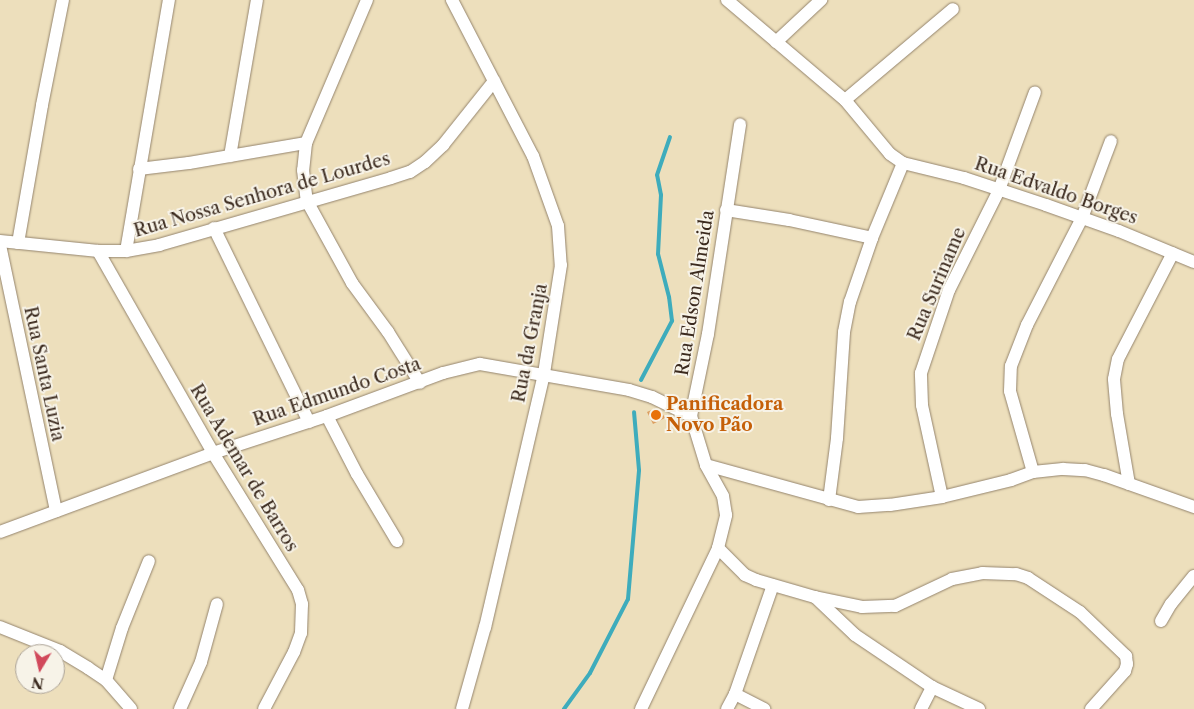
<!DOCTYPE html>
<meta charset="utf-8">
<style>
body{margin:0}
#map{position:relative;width:1194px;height:709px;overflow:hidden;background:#eddfbc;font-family:"Libre Caslon Text",serif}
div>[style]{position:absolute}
.stream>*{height:4px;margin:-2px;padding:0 2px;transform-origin:2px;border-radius:2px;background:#3eacbc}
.building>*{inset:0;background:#dc9f61}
.roads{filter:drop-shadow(0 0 1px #94846d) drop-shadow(0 0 1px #94846d)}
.street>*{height:12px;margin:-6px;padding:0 6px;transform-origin:6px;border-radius:6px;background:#fff}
.dots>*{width:14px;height:14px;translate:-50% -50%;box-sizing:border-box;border:2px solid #f7f3e8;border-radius:50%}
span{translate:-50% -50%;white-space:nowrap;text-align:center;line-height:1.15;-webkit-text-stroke:4px #f7f3e8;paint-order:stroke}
.street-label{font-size:18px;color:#3b2a1e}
.food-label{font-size:18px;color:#c56008;font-weight:700}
.left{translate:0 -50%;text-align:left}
.north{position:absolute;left:15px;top:644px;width:50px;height:50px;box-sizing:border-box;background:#f7f3e8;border:1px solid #aca397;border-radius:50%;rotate:189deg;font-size:14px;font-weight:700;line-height:20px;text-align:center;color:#3b2a1e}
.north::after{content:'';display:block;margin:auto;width:18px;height:22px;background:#d1495b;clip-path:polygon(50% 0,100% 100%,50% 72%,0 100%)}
</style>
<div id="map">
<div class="stream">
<div style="left:641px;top:380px;width:67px;rotate:-62.3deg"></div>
<div style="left:672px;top:321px;width:24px;rotate:-97deg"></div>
<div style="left:669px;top:297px;width:44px;rotate:-104.3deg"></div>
<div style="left:658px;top:254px;width:59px;rotate:-87.1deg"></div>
<div style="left:661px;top:195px;width:20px;rotate:-101deg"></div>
<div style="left:657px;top:175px;width:40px;rotate:-71.1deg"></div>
<div style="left:564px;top:709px;width:44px;rotate:-54.2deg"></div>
<div style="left:590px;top:673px;width:83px;rotate:-62.8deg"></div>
<div style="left:628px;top:599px;width:129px;rotate:-85.1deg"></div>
<div style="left:639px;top:470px;width:58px;rotate:-94.9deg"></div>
</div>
<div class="building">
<div style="clip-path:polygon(656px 408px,661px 411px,665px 418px,653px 424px,647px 412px)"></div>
</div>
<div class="roads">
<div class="street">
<div style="left:367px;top:0;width:155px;rotate:113.1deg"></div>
<div style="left:306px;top:143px;width:27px;rotate:96deg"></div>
<div style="left:303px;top:170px;width:31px;rotate:83deg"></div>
<div style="left:307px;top:201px;width:94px;rotate:61.2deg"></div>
<div style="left:352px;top:283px;width:61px;rotate:53.7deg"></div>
<div style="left:388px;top:332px;width:60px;rotate:57.9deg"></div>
<div style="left:452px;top:0;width:176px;rotate:62.6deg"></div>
<div style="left:533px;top:156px;width:74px;rotate:70.3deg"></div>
<div style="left:558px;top:226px;width:39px;rotate:86deg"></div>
<div style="left:561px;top:265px;width:110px;rotate:98.9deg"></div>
<div style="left:544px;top:374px;width:260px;rotate:103.1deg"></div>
<div style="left:485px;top:627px;width:85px;rotate:105.7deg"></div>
<div style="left:727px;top:0;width:155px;rotate:40.3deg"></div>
<div style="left:845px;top:100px;width:70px;rotate:50.2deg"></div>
<div style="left:890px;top:154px;width:16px;rotate:35deg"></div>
<div style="left:903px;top:163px;width:63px;rotate:13.8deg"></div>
<div style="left:964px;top:178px;width:86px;rotate:18.2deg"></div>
<div style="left:1046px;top:205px;width:77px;rotate:19.6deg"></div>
<div style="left:1119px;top:231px;width:81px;rotate:22.5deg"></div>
<div style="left:776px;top:42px;width:62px;rotate:-43deg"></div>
<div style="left:845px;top:100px;width:141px;rotate:-40.1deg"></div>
<div style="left:230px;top:156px;width:158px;rotate:-80.2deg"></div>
<div style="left:139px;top:169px;width:50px;rotate:-6.8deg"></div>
<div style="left:189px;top:163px;width:119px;rotate:-9.7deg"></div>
<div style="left:726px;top:210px;width:64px;rotate:9deg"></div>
<div style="left:789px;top:220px;width:85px;rotate:12.2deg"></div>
<div style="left:214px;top:228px;width:216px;rotate:63.9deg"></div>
<div style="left:0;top:241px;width:99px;rotate:5.8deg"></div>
<div style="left:98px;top:251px;width:28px"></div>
<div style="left:126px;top:251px;width:34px;rotate:-10deg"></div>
<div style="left:159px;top:245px;width:241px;rotate:-16.1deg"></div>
<div style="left:391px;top:178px;width:20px;rotate:-18deg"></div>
<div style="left:410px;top:172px;width:18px;rotate:-34deg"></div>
<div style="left:425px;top:162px;width:25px;rotate:-43deg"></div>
<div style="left:443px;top:145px;width:82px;rotate:-51.4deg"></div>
<div style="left:18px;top:243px;width:140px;rotate:-80.1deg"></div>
<div style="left:42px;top:105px;width:107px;rotate:-78.7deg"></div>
<div style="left:0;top:245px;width:272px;rotate:78.1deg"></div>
<div style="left:98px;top:251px;width:232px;rotate:60.3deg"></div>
<div style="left:213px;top:453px;width:161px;rotate:58.2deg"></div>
<div style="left:298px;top:590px;width:15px;rotate:74deg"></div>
<div style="left:302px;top:604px;width:29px;rotate:92deg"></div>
<div style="left:301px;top:633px;width:20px;rotate:110deg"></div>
<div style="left:294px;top:652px;width:64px;rotate:117.8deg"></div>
<div style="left:126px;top:251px;width:255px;rotate:-80.3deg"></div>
<div style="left:327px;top:416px;width:65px;rotate:62.7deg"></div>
<div style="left:357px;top:474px;width:78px;rotate:59.2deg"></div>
<div style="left:706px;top:465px;width:158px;rotate:15.4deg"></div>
<div style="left:858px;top:507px;width:32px;rotate:-4deg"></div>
<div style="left:890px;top:505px;width:53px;rotate:-8.7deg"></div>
<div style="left:942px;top:497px;width:71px;rotate:-13.8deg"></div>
<div style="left:1011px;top:480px;width:23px;rotate:-20deg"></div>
<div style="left:1033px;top:472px;width:30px;rotate:-6deg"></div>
<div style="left:1063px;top:469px;width:22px;rotate:3deg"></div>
<div style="left:1085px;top:470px;width:20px;rotate:15deg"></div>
<div style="left:1104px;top:475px;width:96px;rotate:19.6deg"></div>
<div style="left:1033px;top:472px;width:84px;rotate:-105.9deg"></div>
<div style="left:1010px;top:391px;width:25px;rotate:-88deg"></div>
<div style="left:1011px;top:366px;width:44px;rotate:-68.7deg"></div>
<div style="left:1027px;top:325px;width:120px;rotate:-62.8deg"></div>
<div style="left:1082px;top:218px;width:82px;rotate:-69.4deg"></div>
<div style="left:1129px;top:484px;width:71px;rotate:-99.7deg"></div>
<div style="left:1117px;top:414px;width:35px;rotate:-95deg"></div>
<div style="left:1114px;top:379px;width:20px;rotate:-79deg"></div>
<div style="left:1118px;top:359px;width:119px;rotate:-62.6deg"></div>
<div style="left:942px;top:497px;width:94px;rotate:-102.3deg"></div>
<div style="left:922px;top:405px;width:32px;rotate:-92deg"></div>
<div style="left:921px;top:373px;width:88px;rotate:-71.4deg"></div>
<div style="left:949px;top:290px;width:112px;rotate:-63.4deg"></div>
<div style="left:999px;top:190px;width:104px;rotate:-69.8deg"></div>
<div style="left:829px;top:500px;width:63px;rotate:-82.6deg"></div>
<div style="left:837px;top:438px;width:106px;rotate:-86.2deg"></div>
<div style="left:844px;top:332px;width:31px;rotate:-79deg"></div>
<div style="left:850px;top:302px;width:68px;rotate:-71deg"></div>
<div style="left:872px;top:238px;width:81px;rotate:-67.5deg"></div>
<div style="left:0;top:532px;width:227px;rotate:-20.3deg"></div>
<div style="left:213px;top:453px;width:120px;rotate:-18deg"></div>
<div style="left:327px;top:416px;width:124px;rotate:-20.3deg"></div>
<div style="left:443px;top:373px;width:38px;rotate:-14deg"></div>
<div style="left:480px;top:364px;width:151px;rotate:9.9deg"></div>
<div style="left:629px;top:390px;width:24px;rotate:17deg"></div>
<div style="left:652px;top:397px;width:43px;rotate:26deg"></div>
<div style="left:718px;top:548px;width:38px;rotate:45deg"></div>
<div style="left:745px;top:575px;width:12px;rotate:24deg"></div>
<div style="left:756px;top:580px;width:61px;rotate:16.1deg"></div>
<div style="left:815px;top:597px;width:48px;rotate:12deg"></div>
<div style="left:862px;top:607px;width:33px;rotate:-2deg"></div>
<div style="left:895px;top:606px;width:63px;rotate:-25.3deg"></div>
<div style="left:952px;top:579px;width:31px;rotate:-11deg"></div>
<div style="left:982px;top:573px;width:34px;rotate:2deg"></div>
<div style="left:1016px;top:574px;width:13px;rotate:18deg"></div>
<div style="left:1028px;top:578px;width:62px;rotate:33.2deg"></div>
<div style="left:1080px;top:612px;width:64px;rotate:43.7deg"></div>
<div style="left:1126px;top:656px;width:8px;rotate:83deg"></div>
<div style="left:1127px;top:664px;width:7px;rotate:106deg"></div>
<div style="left:1125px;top:671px;width:51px;rotate:131.8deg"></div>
<div style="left:815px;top:597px;width:55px;rotate:43.5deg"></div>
<div style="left:855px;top:635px;width:93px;rotate:34deg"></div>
<div style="left:1161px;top:621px;width:20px;rotate:-60deg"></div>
<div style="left:1171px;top:604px;width:36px;rotate:-51deg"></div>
<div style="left:0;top:627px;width:65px;rotate:21.8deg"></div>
<div style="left:60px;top:651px;width:33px;rotate:31deg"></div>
<div style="left:88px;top:668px;width:22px;rotate:34deg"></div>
<div style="left:106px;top:680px;width:38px;rotate:49deg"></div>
<div style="left:106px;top:680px;width:54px;rotate:-72.9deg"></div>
<div style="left:122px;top:628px;width:72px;rotate:-68.1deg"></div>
<div style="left:735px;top:694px;width:33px;rotate:27deg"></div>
<div style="left:180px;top:709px;width:51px;rotate:-65.9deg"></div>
<div style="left:201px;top:662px;width:60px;rotate:-74.6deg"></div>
<div style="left:641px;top:709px;width:178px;rotate:-64.4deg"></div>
<div style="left:718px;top:548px;width:34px;rotate:-76deg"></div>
<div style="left:726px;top:515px;width:19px;rotate:-99deg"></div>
<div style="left:723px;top:496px;width:35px;rotate:-119deg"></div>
<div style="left:706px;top:465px;width:51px;rotate:-107deg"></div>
<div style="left:691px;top:416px;width:84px;rotate:-78.3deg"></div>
<div style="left:708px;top:334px;width:212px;rotate:-81.3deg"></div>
<div style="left:727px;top:709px;width:17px;rotate:-62deg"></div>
<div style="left:735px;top:694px;width:115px;rotate:-70.8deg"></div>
<div style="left:921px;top:709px;width:25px;rotate:-63deg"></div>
<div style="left:932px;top:687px;width:52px;rotate:25.1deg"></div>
</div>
</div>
<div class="dots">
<div style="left:656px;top:415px;background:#e8710a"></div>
</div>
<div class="street-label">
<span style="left:1056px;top:191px;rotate:19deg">Rua Edvaldo Borges</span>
<span style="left:262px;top:195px;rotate:-16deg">Rua Nossa Senhora de Lourdes</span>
<span style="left:937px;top:284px;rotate:-67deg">Rua Suriname</span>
<span style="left:695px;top:293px;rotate:-81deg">Rua Edson Almeida</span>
<span style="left:530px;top:343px;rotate:-79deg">Rua da Granja</span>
<span style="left:44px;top:374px;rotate:78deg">Rua Santa Luzia</span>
<span style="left:337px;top:392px;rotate:-19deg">Rua Edmundo Costa</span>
<span style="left:244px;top:468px;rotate:59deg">Rua Ademar de Barros</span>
</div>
<div class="food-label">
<span class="left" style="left:666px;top:415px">Panificadora<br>Novo Pão</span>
</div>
<div class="north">N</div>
</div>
